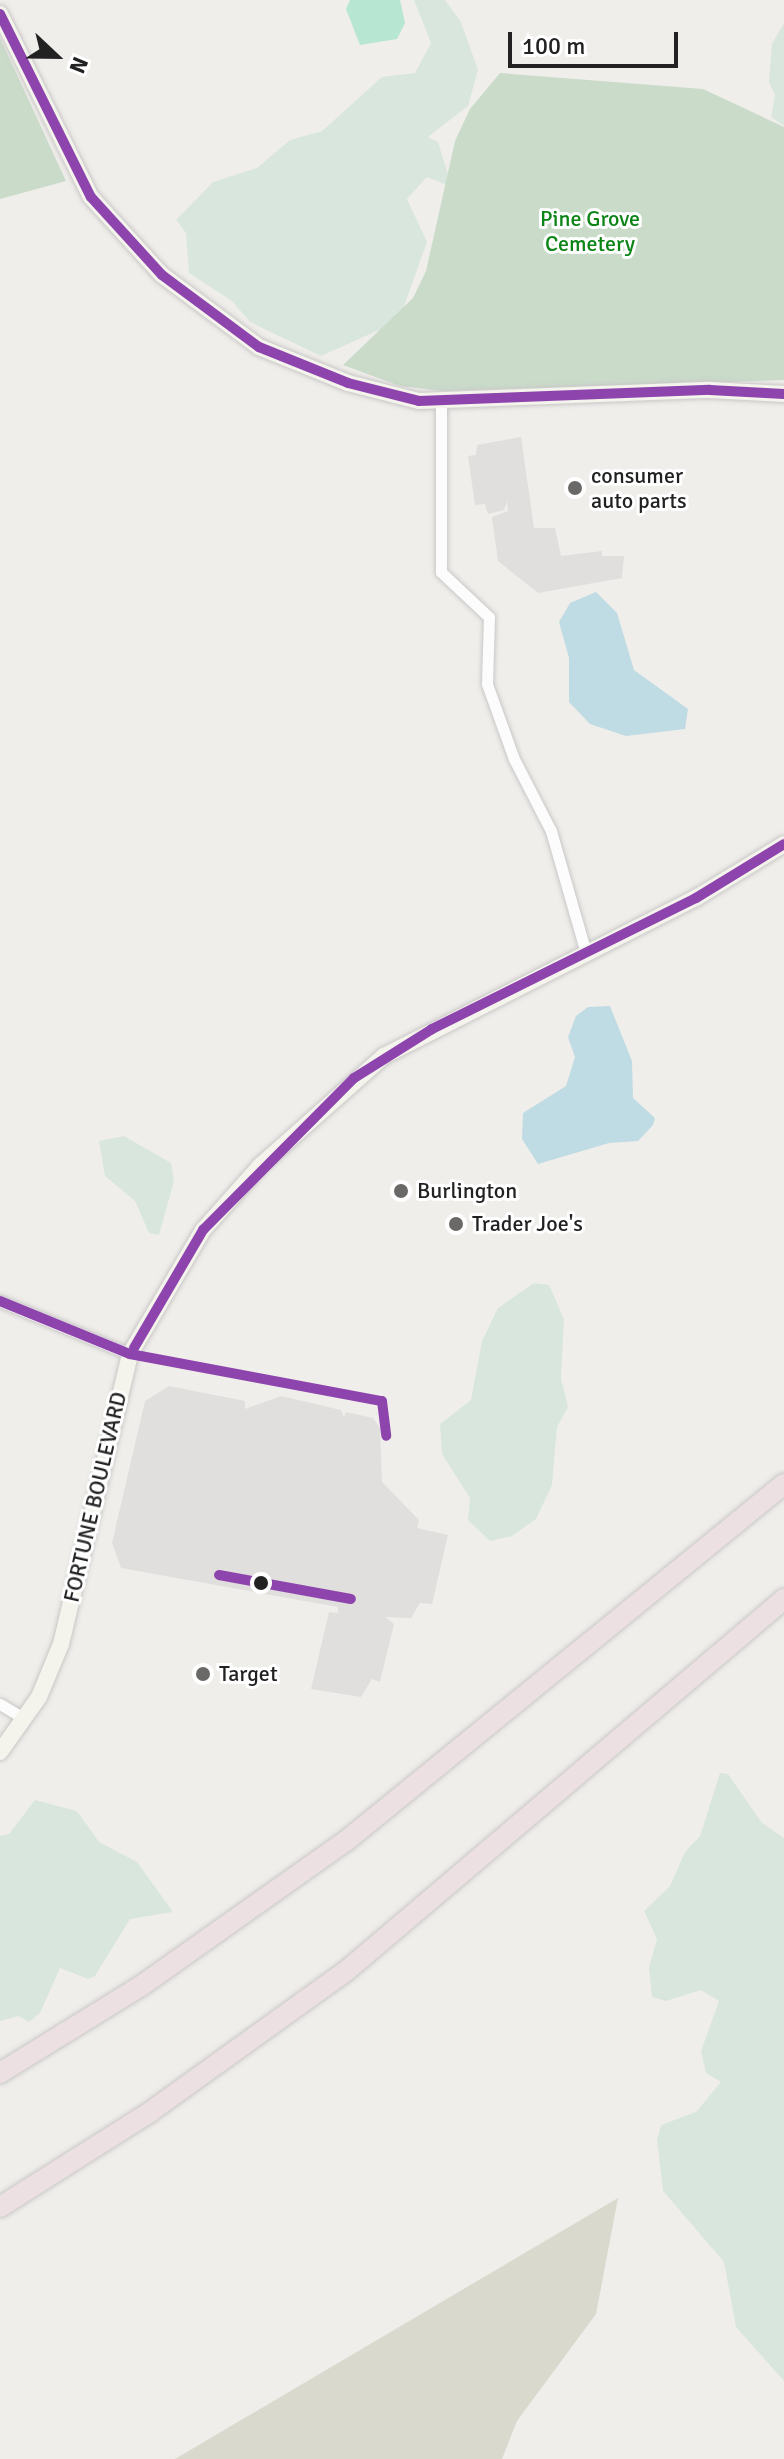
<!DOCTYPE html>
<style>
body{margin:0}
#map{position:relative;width:784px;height:2459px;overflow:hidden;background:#f0eeeb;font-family:Signika,sans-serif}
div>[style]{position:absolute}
.construction>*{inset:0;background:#d9d9cd}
.wetland>*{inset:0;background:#d9e6de}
.cemetery>*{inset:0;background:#cadbca}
.pitch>*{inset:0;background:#b7e6d2}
.parking>*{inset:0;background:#e0dfde}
.water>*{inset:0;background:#bfdbe3}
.roads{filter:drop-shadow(0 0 2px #c9c8c7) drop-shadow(0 0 2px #c9c8c7)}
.minor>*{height:11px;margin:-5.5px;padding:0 5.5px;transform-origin:5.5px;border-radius:5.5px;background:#fdfcfc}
.secondary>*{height:16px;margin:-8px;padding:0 8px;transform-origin:8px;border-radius:8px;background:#f4f4ed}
.motorway>*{height:20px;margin:-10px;padding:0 10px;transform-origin:10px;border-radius:10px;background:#ece0e2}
.bus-1>*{height:10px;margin:-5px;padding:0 5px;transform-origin:5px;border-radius:5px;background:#8e44ad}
.dots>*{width:22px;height:22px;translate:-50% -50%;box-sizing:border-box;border:4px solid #fff;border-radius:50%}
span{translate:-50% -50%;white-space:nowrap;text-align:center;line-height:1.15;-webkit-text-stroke:6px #fff;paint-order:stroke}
.park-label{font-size:22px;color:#0c8416}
.poi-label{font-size:22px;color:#222}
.left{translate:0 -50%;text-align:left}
.street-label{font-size:22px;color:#222}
.north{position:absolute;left:16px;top:16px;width:80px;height:80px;-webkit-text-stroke:6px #fff;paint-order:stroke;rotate:112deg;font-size:22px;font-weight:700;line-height:32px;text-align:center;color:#222}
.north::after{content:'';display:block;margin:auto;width:28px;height:36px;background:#222;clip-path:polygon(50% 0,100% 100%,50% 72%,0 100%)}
.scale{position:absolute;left:508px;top:32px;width:170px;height:36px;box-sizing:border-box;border:4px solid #222;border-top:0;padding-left:10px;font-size:24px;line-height:28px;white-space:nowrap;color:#222;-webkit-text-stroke:6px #fff;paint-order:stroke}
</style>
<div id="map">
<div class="construction">
<div style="clip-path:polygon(618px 2198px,596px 2314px,517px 2421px,502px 2459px,175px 2459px)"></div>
</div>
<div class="wetland">
<div style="clip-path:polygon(414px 0,445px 0,461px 22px,478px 70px,468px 106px,428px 137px,438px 142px,452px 187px,427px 177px,407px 199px,427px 242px,403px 309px,386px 327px,321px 356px,250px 322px,232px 301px,189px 273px,186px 233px,176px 220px,213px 182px,257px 168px,290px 140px,322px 131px,382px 77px,415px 73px,431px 43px)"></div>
<div style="clip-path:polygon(784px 23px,784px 126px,771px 117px,775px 95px,769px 82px,772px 44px)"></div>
<div style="clip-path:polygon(124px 1136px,171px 1163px,174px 1181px,159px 1235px,149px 1233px,135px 1201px,105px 1176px,99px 1141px)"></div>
<div style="clip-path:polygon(534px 1283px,549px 1285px,564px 1319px,561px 1378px,568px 1407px,557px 1427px,552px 1485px,536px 1519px,512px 1536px,490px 1541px,468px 1520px,470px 1498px,442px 1454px,440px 1424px,471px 1400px,482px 1341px,498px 1308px)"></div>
<div style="clip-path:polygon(720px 1773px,728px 1774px,762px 1823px,784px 1838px,784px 2381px,736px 2327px,724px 2262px,663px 2191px,657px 2140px,661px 2125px,696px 2112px,721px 2082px,706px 2073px,701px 2051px,719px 2001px,701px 1990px,666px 2001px,652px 1997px,649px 1967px,657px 1939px,644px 1911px,670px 1886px,685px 1852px,700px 1836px)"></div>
<div style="clip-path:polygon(35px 1800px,77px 1811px,99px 1842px,137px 1862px,173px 1912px,130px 1919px,95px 1976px,88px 1979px,60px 1968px,40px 2013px,29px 2022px,18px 2016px,0 2021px,0 1836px,9px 1834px)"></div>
</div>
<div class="cemetery">
<div style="clip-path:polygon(0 38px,66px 181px,0 199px)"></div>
<div style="clip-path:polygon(500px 73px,703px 89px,784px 127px,784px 380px,442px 391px,400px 386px,343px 365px,413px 298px,426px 271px,455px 141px,470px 109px)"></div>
</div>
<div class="pitch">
<div style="clip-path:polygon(350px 0,400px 0,405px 23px,397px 39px,360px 45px,346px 9px)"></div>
</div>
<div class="parking">
<div style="clip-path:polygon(521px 437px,534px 528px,555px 528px,561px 556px,602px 551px,602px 556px,624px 556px,622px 578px,538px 593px,498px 561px,492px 517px,508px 511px,507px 501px,504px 510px,488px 514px,485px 504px,475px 505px,468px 456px,476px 455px,477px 445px)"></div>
<div style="clip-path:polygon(169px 1386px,245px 1401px,245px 1409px,281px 1396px,341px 1410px,344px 1418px,346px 1412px,373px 1418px,380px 1428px,382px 1482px,419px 1520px,417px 1528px,448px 1535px,432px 1604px,420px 1603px,411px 1618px,385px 1617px,394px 1624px,380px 1682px,372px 1679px,361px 1697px,311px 1689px,329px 1612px,338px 1613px,338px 1607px,121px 1568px,112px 1543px,145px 1401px)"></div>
</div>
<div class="water">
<div style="clip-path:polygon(596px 592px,617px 613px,634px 670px,688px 709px,685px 729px,626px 736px,590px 724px,569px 702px,569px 658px,559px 622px,570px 603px)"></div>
<div style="clip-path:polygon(610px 1006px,632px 1061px,633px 1098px,655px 1118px,653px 1125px,638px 1141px,609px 1143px,538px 1164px,522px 1139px,523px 1113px,566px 1086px,575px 1057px,568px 1037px,576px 1016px,588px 1007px)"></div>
</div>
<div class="roads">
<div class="minor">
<div style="left:441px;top:403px;width:169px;rotate:90deg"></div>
<div style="left:441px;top:572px;width:66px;rotate:43.2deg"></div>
<div style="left:489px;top:617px;width:67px;rotate:91.7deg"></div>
<div style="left:487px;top:684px;width:80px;rotate:70.2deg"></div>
<div style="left:514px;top:759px;width:81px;rotate:62.8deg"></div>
<div style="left:551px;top:831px;width:127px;rotate:74deg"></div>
<div style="left:0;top:1301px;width:140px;rotate:22.2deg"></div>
<div style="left:0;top:1704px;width:29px;rotate:31deg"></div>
</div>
<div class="secondary">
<div style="left:0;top:14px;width:204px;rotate:63.6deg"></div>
<div style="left:91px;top:197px;width:105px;rotate:47.7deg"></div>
<div style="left:162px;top:275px;width:121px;rotate:36.6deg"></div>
<div style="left:259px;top:347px;width:96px;rotate:22deg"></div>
<div style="left:348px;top:383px;width:73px;rotate:14.2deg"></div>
<div style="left:419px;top:401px;width:291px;rotate:-2.2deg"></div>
<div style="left:710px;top:390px;width:74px;rotate:3.1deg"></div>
<div style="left:0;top:1752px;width:67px;rotate:-54.7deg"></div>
<div style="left:39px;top:1697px;width:57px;rotate:-67.5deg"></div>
<div style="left:61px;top:1644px;width:298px;rotate:-76.6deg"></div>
<div style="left:130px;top:1354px;width:144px;rotate:-59.5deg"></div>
<div style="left:203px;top:1230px;width:86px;rotate:-48.3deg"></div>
<div style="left:260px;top:1166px;width:166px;rotate:-41.6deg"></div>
<div style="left:384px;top:1056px;width:350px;rotate:-26.9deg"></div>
<div style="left:696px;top:898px;width:103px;rotate:-31.5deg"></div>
</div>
<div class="motorway">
<div style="left:0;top:2073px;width:166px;rotate:-31.7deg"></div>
<div style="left:141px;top:1986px;width:251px;rotate:-35.3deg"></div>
<div style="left:346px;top:1841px;width:565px;rotate:-39.18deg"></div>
<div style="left:0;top:2207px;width:178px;rotate:-32.3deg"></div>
<div style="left:150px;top:2112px;width:240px;rotate:-35.7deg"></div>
<div style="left:345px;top:1972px;width:576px;rotate:-40.35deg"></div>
</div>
</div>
<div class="bus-1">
<div style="left:0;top:14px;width:204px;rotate:63.6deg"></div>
<div style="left:91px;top:197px;width:105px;rotate:47.7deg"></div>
<div style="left:162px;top:275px;width:121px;rotate:36.6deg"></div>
<div style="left:259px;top:347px;width:96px;rotate:22deg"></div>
<div style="left:348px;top:383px;width:73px;rotate:14.2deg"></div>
<div style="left:419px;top:401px;width:291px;rotate:-2.2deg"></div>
<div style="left:710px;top:390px;width:74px;rotate:3.1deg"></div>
<div style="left:0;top:1301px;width:140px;rotate:22.2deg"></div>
<div style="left:130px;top:1354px;width:256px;rotate:10.6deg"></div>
<div style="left:382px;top:1401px;width:35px;rotate:83deg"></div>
<div style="left:134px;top:1348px;width:137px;rotate:-59.7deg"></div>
<div style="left:203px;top:1230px;width:214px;rotate:-45.2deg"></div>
<div style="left:354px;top:1078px;width:92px;rotate:-32.1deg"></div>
<div style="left:432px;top:1029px;width:295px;rotate:-26.4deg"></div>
<div style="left:696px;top:898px;width:103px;rotate:-31.5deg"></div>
<div style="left:219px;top:1575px;width:134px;rotate:10.3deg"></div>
</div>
<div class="dots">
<div style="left:575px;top:488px;background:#6a6968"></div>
<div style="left:401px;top:1191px;background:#6a6968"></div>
<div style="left:456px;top:1224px;background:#6a6968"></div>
<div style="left:261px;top:1583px;background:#222"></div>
<div style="left:203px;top:1674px;background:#6a6968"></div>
</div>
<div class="park-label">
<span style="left:590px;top:231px">Pine Grove<br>Cemetery</span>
</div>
<div class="poi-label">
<span class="left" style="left:591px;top:488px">consumer<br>auto parts</span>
<span class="left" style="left:417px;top:1191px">Burlington</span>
<span class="left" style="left:472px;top:1224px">Trader Joe's</span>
<span class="left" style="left:219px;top:1674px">Target</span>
</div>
<div class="street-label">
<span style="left:95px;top:1497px;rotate:-77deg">FORTUNE BOULEVARD</span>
</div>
<div class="north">N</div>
<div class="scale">100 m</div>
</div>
